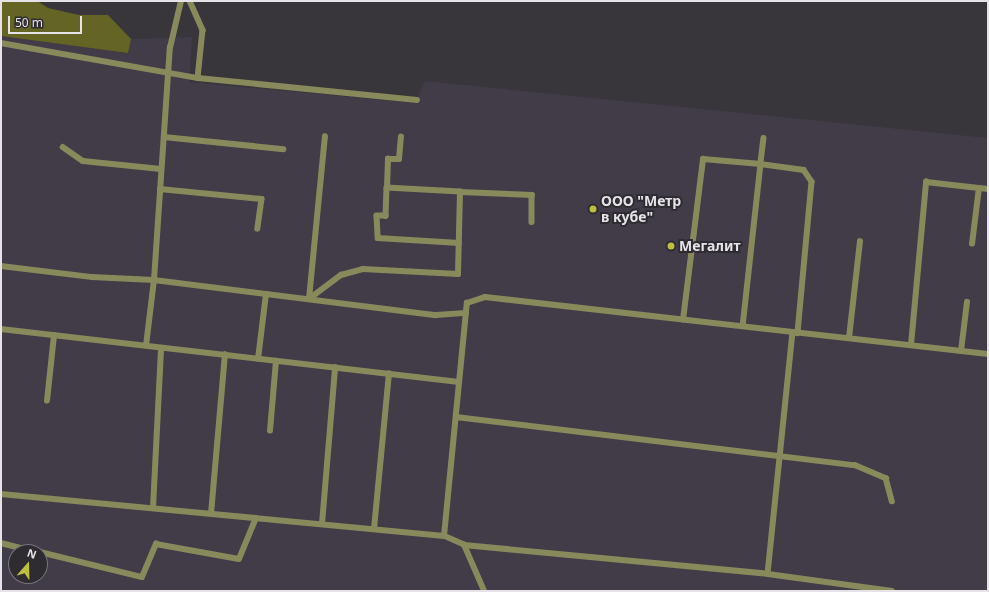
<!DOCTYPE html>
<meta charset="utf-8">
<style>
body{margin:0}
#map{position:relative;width:989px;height:592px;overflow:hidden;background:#38353b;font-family:"Noto Sans",sans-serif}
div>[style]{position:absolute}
.built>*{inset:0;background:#413c48}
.forest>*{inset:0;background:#646524}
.service>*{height:5.5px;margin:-2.75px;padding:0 2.75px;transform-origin:2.75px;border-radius:2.75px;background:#898a5c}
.dots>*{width:11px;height:11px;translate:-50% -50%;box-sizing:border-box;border:2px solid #2e2b31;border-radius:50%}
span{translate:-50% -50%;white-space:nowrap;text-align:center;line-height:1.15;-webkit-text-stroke:4px #2e2b31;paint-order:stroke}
.poi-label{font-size:14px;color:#e5e3e7;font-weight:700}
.left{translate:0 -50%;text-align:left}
.frame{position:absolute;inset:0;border:2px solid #e5e3e7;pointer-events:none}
.north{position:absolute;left:8px;top:544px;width:40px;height:40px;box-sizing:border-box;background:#2e2b31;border:1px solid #77757a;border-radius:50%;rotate:20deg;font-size:11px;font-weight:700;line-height:16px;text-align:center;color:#e5e3e7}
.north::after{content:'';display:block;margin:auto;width:14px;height:18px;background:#bebf42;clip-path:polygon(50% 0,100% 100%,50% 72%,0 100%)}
.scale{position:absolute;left:8px;top:16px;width:74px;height:18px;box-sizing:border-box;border:2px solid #e5e3e7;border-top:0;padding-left:5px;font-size:12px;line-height:14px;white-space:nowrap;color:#e5e3e7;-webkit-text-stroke:3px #2e2b31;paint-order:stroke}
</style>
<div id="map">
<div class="built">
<div style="clip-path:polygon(evenodd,1px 36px,128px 53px,131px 39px,192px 37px,189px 82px,415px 103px,425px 81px,988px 138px,988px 591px,1px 591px,1px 36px,16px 552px,40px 552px,40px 576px,16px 576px,16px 552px)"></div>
</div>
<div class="forest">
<div style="clip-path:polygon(1px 1px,37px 1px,48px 8px,79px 15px,108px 15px,131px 39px,128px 53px,1px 36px)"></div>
</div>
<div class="service">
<div style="left:190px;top:1px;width:32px;rotate:66deg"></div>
<div style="left:203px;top:30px;width:48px;rotate:95.9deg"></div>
<div style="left:198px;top:78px;width:220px;rotate:5.7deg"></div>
<div style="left:1px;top:43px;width:200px;rotate:10.1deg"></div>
<div style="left:164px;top:137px;width:120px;rotate:5.8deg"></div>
<div style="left:764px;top:138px;width:26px;rotate:97deg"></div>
<div style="left:761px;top:164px;width:43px;rotate:7.9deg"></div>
<div style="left:804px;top:170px;width:14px;rotate:56deg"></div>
<div style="left:812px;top:182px;width:152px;rotate:95.3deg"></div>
<div style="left:63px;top:147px;width:24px;rotate:35deg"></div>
<div style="left:83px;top:161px;width:78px;rotate:5.9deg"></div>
<div style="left:387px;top:188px;width:28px;rotate:92deg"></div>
<div style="left:386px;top:216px;width:9px;rotate:180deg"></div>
<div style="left:377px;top:216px;width:22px;rotate:87deg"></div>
<div style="left:378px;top:238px;width:81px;rotate:3.5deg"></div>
<div style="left:160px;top:189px;width:102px;rotate:5.6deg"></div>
<div style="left:262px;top:199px;width:30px;rotate:98deg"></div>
<div style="left:460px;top:192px;width:72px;rotate:2.4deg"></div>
<div style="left:532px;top:195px;width:27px;rotate:90deg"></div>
<div style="left:972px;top:244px;width:56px;rotate:-82.9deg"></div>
<div style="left:1px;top:266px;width:92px;rotate:6.9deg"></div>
<div style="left:92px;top:277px;width:62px;rotate:2.8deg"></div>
<div style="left:154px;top:280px;width:284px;rotate:7.1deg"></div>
<div style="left:436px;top:315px;width:30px;rotate:-4deg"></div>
<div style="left:309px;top:299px;width:40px;rotate:-37deg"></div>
<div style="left:341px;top:275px;width:23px;rotate:-15deg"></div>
<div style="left:363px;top:269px;width:95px;rotate:3deg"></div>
<div style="left:458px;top:274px;width:82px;rotate:-88.6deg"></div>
<div style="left:460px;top:192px;width:73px;rotate:-176.9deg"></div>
<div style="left:387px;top:188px;width:29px;rotate:-88deg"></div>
<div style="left:388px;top:159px;width:11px"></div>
<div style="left:399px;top:159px;width:22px;rotate:-85deg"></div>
<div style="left:309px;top:299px;width:163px;rotate:-84.4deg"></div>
<div style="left:683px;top:320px;width:162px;rotate:-82.9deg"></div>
<div style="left:703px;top:159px;width:58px;rotate:4.9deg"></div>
<div style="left:761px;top:164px;width:163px;rotate:96.3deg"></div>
<div style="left:1px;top:329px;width:461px;rotate:6.6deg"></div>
<div style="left:793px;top:332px;width:243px;rotate:95.9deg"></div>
<div style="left:768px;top:574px;width:125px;rotate:7.8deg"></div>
<div style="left:849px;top:338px;width:97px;rotate:-83.5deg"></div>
<div style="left:911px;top:345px;width:164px;rotate:-84.7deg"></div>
<div style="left:926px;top:182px;width:62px;rotate:6.4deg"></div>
<div style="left:146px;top:346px;width:66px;rotate:-83.1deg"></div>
<div style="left:154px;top:280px;width:233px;rotate:-86.1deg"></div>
<div style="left:170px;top:48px;width:48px;rotate:-76.8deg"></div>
<div style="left:961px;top:351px;width:49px;rotate:-83deg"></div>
<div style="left:258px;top:359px;width:65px;rotate:-83deg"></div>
<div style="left:47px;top:401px;width:66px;rotate:-83.9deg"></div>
<div style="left:456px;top:417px;width:402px;rotate:6.9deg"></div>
<div style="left:855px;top:465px;width:34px;rotate:23deg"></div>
<div style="left:886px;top:478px;width:24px;rotate:75deg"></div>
<div style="left:270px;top:431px;width:70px;rotate:-85.1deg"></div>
<div style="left:1px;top:494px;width:445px;rotate:5.4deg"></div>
<div style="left:153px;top:508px;width:160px;rotate:-87.1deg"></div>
<div style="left:211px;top:514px;width:160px;rotate:-85deg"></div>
<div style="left:322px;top:524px;width:157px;rotate:-85.2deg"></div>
<div style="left:374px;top:529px;width:156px;rotate:-84.5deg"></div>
<div style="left:1px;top:543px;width:38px;rotate:14deg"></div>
<div style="left:464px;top:545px;width:305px;rotate:5.4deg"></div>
<div style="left:40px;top:552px;width:105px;rotate:13.8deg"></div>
<div style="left:142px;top:577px;width:36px;rotate:-67deg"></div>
<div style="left:156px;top:544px;width:84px;rotate:10.2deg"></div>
<div style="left:239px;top:559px;width:44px;rotate:-67.5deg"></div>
<div style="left:484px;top:591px;width:50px;rotate:-113.5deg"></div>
<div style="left:464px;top:545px;width:22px;rotate:-156deg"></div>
<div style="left:444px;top:536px;width:234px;rotate:-84.4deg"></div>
<div style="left:467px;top:303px;width:19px;rotate:-18deg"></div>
<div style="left:485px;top:297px;width:506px;rotate:6.47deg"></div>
</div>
<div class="dots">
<div style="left:593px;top:209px;background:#bebf42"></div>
<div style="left:671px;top:246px;background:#bebf42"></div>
</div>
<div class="poi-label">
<span class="left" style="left:601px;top:209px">ООО "Метр<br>в кубе"</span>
<span class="left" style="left:679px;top:246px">Мегалит</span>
</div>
<div class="frame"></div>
<div class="north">N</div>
<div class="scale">50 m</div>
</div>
